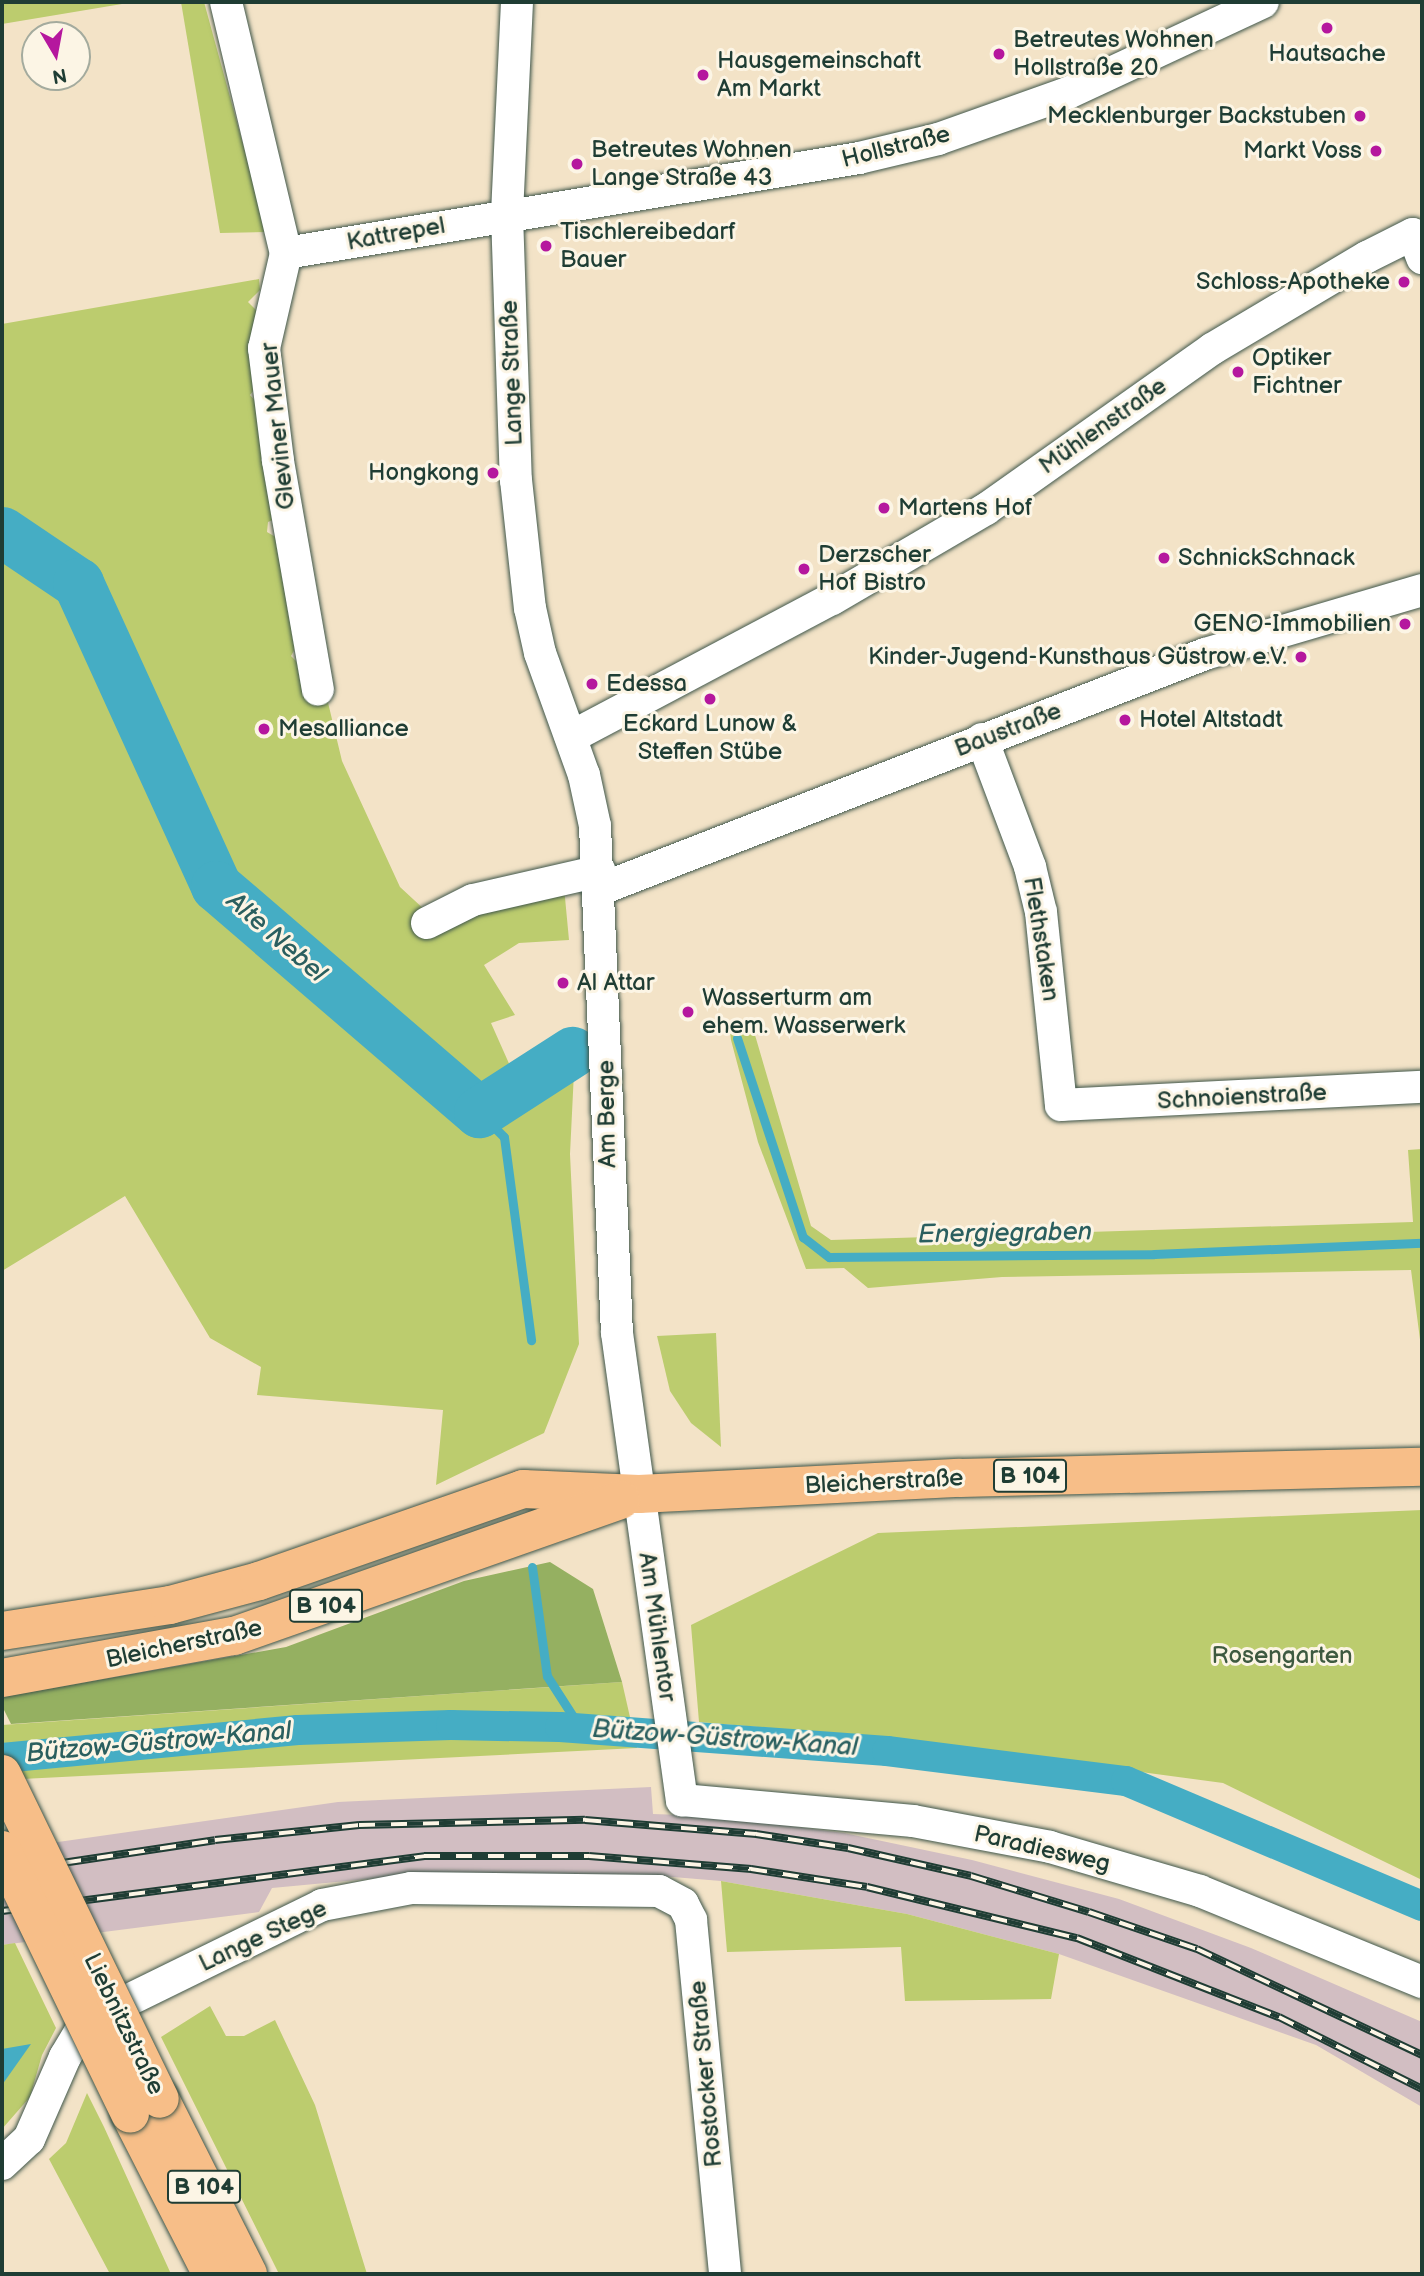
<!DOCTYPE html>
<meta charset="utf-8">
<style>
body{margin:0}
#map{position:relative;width:1424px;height:2276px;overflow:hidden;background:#f3e3c7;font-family:"Balsamiq Sans",sans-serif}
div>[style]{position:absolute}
.industrial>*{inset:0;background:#d2bec2}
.green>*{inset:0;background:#bccc6e}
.forest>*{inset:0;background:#95b061}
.water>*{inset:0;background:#45adc4}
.stream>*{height:9px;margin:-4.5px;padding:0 4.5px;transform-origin:4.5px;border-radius:4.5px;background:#45adc4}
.canal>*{height:30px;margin:-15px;padding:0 15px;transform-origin:15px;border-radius:15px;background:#45adc4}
.river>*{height:51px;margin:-25.5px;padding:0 25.5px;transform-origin:25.5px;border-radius:25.5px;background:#45adc4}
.roads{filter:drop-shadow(0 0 2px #3f564a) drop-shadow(0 0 2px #3f564a)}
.street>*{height:32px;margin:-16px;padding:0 16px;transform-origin:16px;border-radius:16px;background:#fff}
.primary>*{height:38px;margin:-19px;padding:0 19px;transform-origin:19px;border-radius:19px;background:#f7be88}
.rail>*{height:8px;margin-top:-4px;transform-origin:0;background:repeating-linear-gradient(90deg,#fcf5e5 0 16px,#1f3d34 0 32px);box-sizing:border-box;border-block:2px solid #1f3d34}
.bridges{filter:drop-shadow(0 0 2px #3f564a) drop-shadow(0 0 2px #3f564a)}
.primary-bridge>*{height:38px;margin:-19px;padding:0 19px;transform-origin:19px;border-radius:19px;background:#f7be88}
.dots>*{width:19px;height:19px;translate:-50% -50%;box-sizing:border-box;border:4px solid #fcf5e5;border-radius:50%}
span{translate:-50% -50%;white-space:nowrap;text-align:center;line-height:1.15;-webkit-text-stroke:6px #fcf5e5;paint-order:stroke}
.shield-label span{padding:2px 5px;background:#fcf5e5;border:2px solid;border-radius:5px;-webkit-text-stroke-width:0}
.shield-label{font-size:23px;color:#1f3d34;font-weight:700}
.poi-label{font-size:24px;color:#1f3d34}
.left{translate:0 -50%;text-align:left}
.right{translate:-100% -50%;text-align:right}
.street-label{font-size:24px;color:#1f3d34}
.park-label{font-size:24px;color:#3e5a40}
.water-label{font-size:26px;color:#2a5f5f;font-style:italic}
.frame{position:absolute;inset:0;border:4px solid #1f3d34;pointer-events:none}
.north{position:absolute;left:21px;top:21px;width:70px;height:70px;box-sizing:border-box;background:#fcf5e5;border:2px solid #a4ab9e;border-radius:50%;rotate:170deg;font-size:19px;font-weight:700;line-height:28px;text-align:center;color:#1f3d34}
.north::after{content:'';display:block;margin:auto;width:24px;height:32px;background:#b5179e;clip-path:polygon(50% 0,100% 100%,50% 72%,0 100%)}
</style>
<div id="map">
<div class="industrial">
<div style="clip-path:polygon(651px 1787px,653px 1814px,710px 1816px,844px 1833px,972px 1860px,1119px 1899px,1251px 1948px,1422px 2022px,1422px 2107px,1316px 2045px,1059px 1954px,907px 1914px,721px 1881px,649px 1875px,432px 1873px,272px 1888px,259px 1912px,2px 1945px,2px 1850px,338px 1802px)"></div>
</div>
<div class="green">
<div style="clip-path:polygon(2px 2px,134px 2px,2px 24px)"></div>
<div style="clip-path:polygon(181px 2px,204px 2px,267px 232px,220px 233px)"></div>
<div style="clip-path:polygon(259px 279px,260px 290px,248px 302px,260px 314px,258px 385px,250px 395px,258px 404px,275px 519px,268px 522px,267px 532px,279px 539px,298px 643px,291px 656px,325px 690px,342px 761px,400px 887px,440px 924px,564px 887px,569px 940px,519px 943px,484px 965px,515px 1015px,491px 1023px,511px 1068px,570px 1039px,580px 1066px,574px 1072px,570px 1154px,579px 1344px,544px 1433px,436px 1485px,443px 1410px,257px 1395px,261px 1367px,210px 1338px,125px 1196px,2px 1271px,2px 324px)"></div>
<div style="clip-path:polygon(750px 1018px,811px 1226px,831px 1240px,1413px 1222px,1408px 1150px,1422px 1149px,1422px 1355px,1411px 1270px,1002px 1277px,868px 1288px,844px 1268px,806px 1269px,758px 1142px,731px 1040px,729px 1023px)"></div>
<div style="clip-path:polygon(716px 1333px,721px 1447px,691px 1423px,670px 1391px,657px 1336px)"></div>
<div style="clip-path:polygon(1422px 1510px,1422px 1880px,1223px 1783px,887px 1738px,699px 1722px,691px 1625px,878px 1533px)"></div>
<div style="clip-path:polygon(622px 1682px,637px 1748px,2px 1780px,2px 1725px)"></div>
<div style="clip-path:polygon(721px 1881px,907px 1914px,1059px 1954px,1051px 1999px,905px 2001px,901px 1947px,727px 1952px)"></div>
<div style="clip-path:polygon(15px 1943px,56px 2028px,42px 2055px,30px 2097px,2px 2129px,2px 1945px)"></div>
<div style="clip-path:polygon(210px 2006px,226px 2036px,244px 2036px,275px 2020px,315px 2105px,367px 2274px,279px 2274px,161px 2037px)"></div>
<div style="clip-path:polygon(87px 2093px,104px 2127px,171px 2274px,110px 2274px,49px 2159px,66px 2143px)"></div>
</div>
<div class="forest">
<div style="clip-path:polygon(550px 1562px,593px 1589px,622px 1682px,11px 1724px,2px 1706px,2px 1697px,286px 1647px,464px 1581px)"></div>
</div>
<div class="water">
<div style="clip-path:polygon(31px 2044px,2px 2085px,2px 2049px)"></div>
</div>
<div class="stream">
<div style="left:737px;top:1038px;width:210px;rotate:71.7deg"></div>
<div style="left:803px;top:1237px;width:33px;rotate:38deg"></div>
<div style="left:829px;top:1257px;width:325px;rotate:-0.5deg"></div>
<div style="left:1154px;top:1254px;width:268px;rotate:-2.4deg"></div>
<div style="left:479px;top:1112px;width:35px;rotate:45deg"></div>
<div style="left:504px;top:1137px;width:205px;rotate:82.4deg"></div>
<div style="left:532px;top:1567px;width:110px;rotate:82.2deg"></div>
<div style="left:547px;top:1676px;width:63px;rotate:57.3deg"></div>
</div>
<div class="canal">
<div style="left:2px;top:1758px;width:297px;rotate:-5.4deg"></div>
<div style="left:298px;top:1730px;width:153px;rotate:-1.9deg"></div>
<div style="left:451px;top:1725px;width:109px;rotate:1.1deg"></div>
<div style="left:560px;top:1727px;width:328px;rotate:4.2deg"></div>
<div style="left:887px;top:1751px;width:241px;rotate:7.2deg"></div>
<div style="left:1126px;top:1781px;width:321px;rotate:22.9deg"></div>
</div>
<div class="river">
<div style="left:2px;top:532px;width:92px;rotate:33.9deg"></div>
<div style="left:78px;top:583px;width:333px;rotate:65.5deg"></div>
<div style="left:216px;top:886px;width:347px;rotate:40.7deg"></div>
<div style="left:479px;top:1112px;width:111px;rotate:-32.8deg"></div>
</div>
<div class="roads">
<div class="street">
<div style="left:226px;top:2px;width:258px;rotate:76.6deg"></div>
<div style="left:286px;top:253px;width:98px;rotate:103deg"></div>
<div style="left:264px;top:348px;width:114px;rotate:82.9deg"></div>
<div style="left:278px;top:461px;width:232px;rotate:80.1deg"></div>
<div style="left:517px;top:2px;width:212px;rotate:92.7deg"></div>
<div style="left:507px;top:214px;width:266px;rotate:88.1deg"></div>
<div style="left:516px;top:480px;width:129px;rotate:83.8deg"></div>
<div style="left:530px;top:608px;width:46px;rotate:77.5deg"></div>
<div style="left:540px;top:653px;width:130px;rotate:70.2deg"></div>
<div style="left:584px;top:775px;width:52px;rotate:77.8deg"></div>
<div style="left:595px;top:826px;width:507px;rotate:87.52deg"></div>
<div style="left:617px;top:1333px;width:472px;rotate:82.1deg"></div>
<div style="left:682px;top:1800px;width:232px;rotate:5.2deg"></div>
<div style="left:913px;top:1821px;width:139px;rotate:10.7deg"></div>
<div style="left:1050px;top:1847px;width:156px;rotate:16.3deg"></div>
<div style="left:1200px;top:1891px;width:240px;rotate:22.3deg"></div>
<div style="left:286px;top:253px;width:581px;rotate:-9.41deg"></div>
<div style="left:859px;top:158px;width:81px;rotate:-13.5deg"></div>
<div style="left:938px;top:139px;width:138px;rotate:-19.5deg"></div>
<div style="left:1068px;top:93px;width:215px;rotate:-25deg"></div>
<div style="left:571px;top:737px;width:295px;rotate:-27.9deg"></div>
<div style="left:832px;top:599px;width:178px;rotate:-30.3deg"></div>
<div style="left:986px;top:509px;width:277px;rotate:-35.3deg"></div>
<div style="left:1212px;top:349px;width:180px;rotate:-30.7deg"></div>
<div style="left:1367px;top:257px;width:51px;rotate:-26.6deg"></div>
<div style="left:1413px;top:234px;width:26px;rotate:69deg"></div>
<div style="left:982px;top:739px;width:137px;rotate:69.4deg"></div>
<div style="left:1030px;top:867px;width:46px;rotate:76.3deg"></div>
<div style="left:1041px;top:912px;width:194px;rotate:84.1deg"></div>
<div style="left:1061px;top:1105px;width:361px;rotate:-2.9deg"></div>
<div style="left:601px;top:889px;width:648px;rotate:-21.26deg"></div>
<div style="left:1205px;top:654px;width:226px;rotate:-16.4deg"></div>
<div style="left:427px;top:923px;width:51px;rotate:-26.6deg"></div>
<div style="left:473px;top:900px;width:130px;rotate:-12.9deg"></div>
<div style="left:2px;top:2164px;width:37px;rotate:-43deg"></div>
<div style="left:29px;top:2139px;width:90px;rotate:-66.3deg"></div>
<div style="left:65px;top:2057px;width:27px;rotate:-59deg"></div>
<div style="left:79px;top:2034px;width:38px;rotate:-40deg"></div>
<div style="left:108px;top:2010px;width:238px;rotate:-26.1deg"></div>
<div style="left:322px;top:1905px;width:91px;rotate:-10.8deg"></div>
<div style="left:411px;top:1888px;width:248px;rotate:0.7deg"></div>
<div style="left:659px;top:1891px;width:27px;rotate:28deg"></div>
<div style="left:683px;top:1904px;width:18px;rotate:63deg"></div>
<div style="left:691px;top:1920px;width:356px;rotate:84.5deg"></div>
</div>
<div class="primary">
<div style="left:2px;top:1631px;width:170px;rotate:-8.8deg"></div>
<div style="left:170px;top:1605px;width:92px;rotate:-15.1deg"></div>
<div style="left:259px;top:1581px;width:280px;rotate:-19.2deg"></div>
<div style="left:523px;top:1489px;width:116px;rotate:2.5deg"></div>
<div style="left:639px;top:1494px;width:321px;rotate:-2.9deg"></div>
<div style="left:960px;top:1478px;width:462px;rotate:-1.4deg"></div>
<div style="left:2px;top:1678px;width:236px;rotate:-10.3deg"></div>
<div style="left:234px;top:1636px;width:410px;rotate:-19.4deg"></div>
<div style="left:160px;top:2099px;width:196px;rotate:63.3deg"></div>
<div style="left:130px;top:2114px;width:180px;rotate:62.9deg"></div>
</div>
</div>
<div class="rail">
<div style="left:2px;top:1872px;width:215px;rotate:-8.5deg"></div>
<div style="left:215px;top:1840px;width:145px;rotate:-5.9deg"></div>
<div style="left:359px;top:1825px;width:226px;rotate:-1.3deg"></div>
<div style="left:585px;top:1820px;width:172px;rotate:4.7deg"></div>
<div style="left:756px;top:1834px;width:93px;rotate:8.7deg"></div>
<div style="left:848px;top:1848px;width:126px;rotate:12.8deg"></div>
<div style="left:971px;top:1876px;width:123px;rotate:17deg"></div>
<div style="left:1089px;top:1912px;width:114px;rotate:18.9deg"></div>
<div style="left:1197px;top:1949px;width:249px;rotate:25.2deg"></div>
<div style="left:2px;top:1911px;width:426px;rotate:-7.4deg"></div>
<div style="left:424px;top:1856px;width:165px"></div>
<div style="left:589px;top:1856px;width:163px;rotate:4.6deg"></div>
<div style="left:751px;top:1869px;width:117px;rotate:8.8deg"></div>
<div style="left:867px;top:1887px;width:216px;rotate:13.7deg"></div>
<div style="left:1077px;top:1938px;width:217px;rotate:21.4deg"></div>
<div style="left:1279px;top:2017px;width:160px;rotate:26.7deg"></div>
</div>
<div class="bridges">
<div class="primary-bridge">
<div style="left:2px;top:1774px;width:361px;rotate:64.1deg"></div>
<div style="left:2px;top:1850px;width:293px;rotate:64.1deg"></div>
</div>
</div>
<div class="dots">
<div style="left:1327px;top:28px;background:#b5179e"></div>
<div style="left:999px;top:54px;background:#b5179e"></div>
<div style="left:703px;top:75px;background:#b5179e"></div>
<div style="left:1360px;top:116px;background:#b5179e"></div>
<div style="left:1376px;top:151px;background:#b5179e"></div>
<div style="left:577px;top:164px;background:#b5179e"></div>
<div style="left:546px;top:246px;background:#b5179e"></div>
<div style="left:1404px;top:282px;background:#b5179e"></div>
<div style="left:1238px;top:372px;background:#b5179e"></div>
<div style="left:493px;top:473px;background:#b5179e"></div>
<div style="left:884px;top:508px;background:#b5179e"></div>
<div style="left:1164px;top:558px;background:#b5179e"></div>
<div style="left:804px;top:569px;background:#b5179e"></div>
<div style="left:1405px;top:624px;background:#b5179e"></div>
<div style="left:1301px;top:657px;background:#b5179e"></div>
<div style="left:592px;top:684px;background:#b5179e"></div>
<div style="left:710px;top:699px;background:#b5179e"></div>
<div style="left:1125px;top:720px;background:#b5179e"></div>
<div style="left:264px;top:729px;background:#b5179e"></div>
<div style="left:563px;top:983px;background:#b5179e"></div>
<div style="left:688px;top:1012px;background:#b5179e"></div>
</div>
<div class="shield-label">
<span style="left:1030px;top:1476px">B 104</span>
<span style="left:326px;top:1606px">B 104</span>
<span style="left:204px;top:2187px">B 104</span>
</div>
<div class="poi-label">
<span class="left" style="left:1013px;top:54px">Betreutes Wohnen<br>Hollstraße 20</span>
<span style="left:1327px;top:54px">Hautsache</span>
<span class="left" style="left:717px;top:75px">Hausgemeinschaft<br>Am Markt</span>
<span class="right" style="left:1346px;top:116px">Mecklenburger Backstuben</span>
<span class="left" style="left:591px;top:164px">Betreutes Wohnen<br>Lange Straße 43</span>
<span class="right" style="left:1362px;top:151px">Markt Voss</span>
<span class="left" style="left:560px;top:246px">Tischlereibedarf<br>Bauer</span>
<span class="right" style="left:1390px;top:282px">Schloss-Apotheke</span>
<span class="left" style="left:1252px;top:372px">Optiker<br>Fichtner</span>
<span class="right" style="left:479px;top:473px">Hongkong</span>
<span class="left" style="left:898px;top:508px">Martens Hof</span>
<span class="left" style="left:818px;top:569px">Derzscher<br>Hof Bistro</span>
<span class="left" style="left:1178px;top:558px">SchnickSchnack</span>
<span class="right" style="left:1391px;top:624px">GENO-Immobilien</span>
<span class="right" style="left:1287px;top:657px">Kinder-Jugend-Kunsthaus Güstrow e.V.</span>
<span class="left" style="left:606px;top:684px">Edessa</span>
<span class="left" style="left:1139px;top:720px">Hotel Altstadt</span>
<span style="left:710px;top:738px">Eckard Lunow &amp;<br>Steffen Stübe</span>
<span class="left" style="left:278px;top:729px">Mesalliance</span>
<span class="left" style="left:577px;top:983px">Al Attar</span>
<span class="left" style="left:702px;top:1012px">Wasserturm am<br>ehem. Wasserwerk</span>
</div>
<div class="street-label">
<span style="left:896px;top:147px;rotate:-14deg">Hollstraße</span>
<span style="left:396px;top:234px;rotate:-10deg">Kattrepel</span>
<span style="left:512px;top:373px;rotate:-92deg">Lange Straße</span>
<span style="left:278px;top:426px;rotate:-96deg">Gleviner Mauer</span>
<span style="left:1103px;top:426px;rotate:-35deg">Mühlenstraße</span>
<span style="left:1008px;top:730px;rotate:-21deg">Baustraße</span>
<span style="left:1041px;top:939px;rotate:81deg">Flethstaken</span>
<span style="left:1242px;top:1097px;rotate:-3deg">Schnoienstraße</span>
<span style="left:607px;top:1114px;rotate:-91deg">Am Berge</span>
<span style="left:884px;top:1482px;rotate:-3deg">Bleicherstraße</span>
<span style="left:657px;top:1627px;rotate:82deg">Am Mühlentor</span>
<span style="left:184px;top:1644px;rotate:-12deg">Bleicherstraße</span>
<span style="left:1042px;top:1849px;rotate:13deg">Paradiesweg</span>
<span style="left:263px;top:1936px;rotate:-25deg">Lange Stege</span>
<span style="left:124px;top:2024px;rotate:64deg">Liebnitzstraße</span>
<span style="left:706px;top:2074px;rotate:-95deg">Rostocker Straße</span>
</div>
<div class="park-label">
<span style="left:1282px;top:1656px">Rosengarten</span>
</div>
<div class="water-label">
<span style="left:276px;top:938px;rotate:41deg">Alte Nebel</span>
<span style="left:1005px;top:1234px;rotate:-1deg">Energiegraben</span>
<span style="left:725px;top:1739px;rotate:4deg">Bützow-Güstrow-Kanal</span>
<span style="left:159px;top:1743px;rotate:-5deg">Bützow-Güstrow-Kanal</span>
</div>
<div class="frame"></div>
<div class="north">N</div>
</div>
